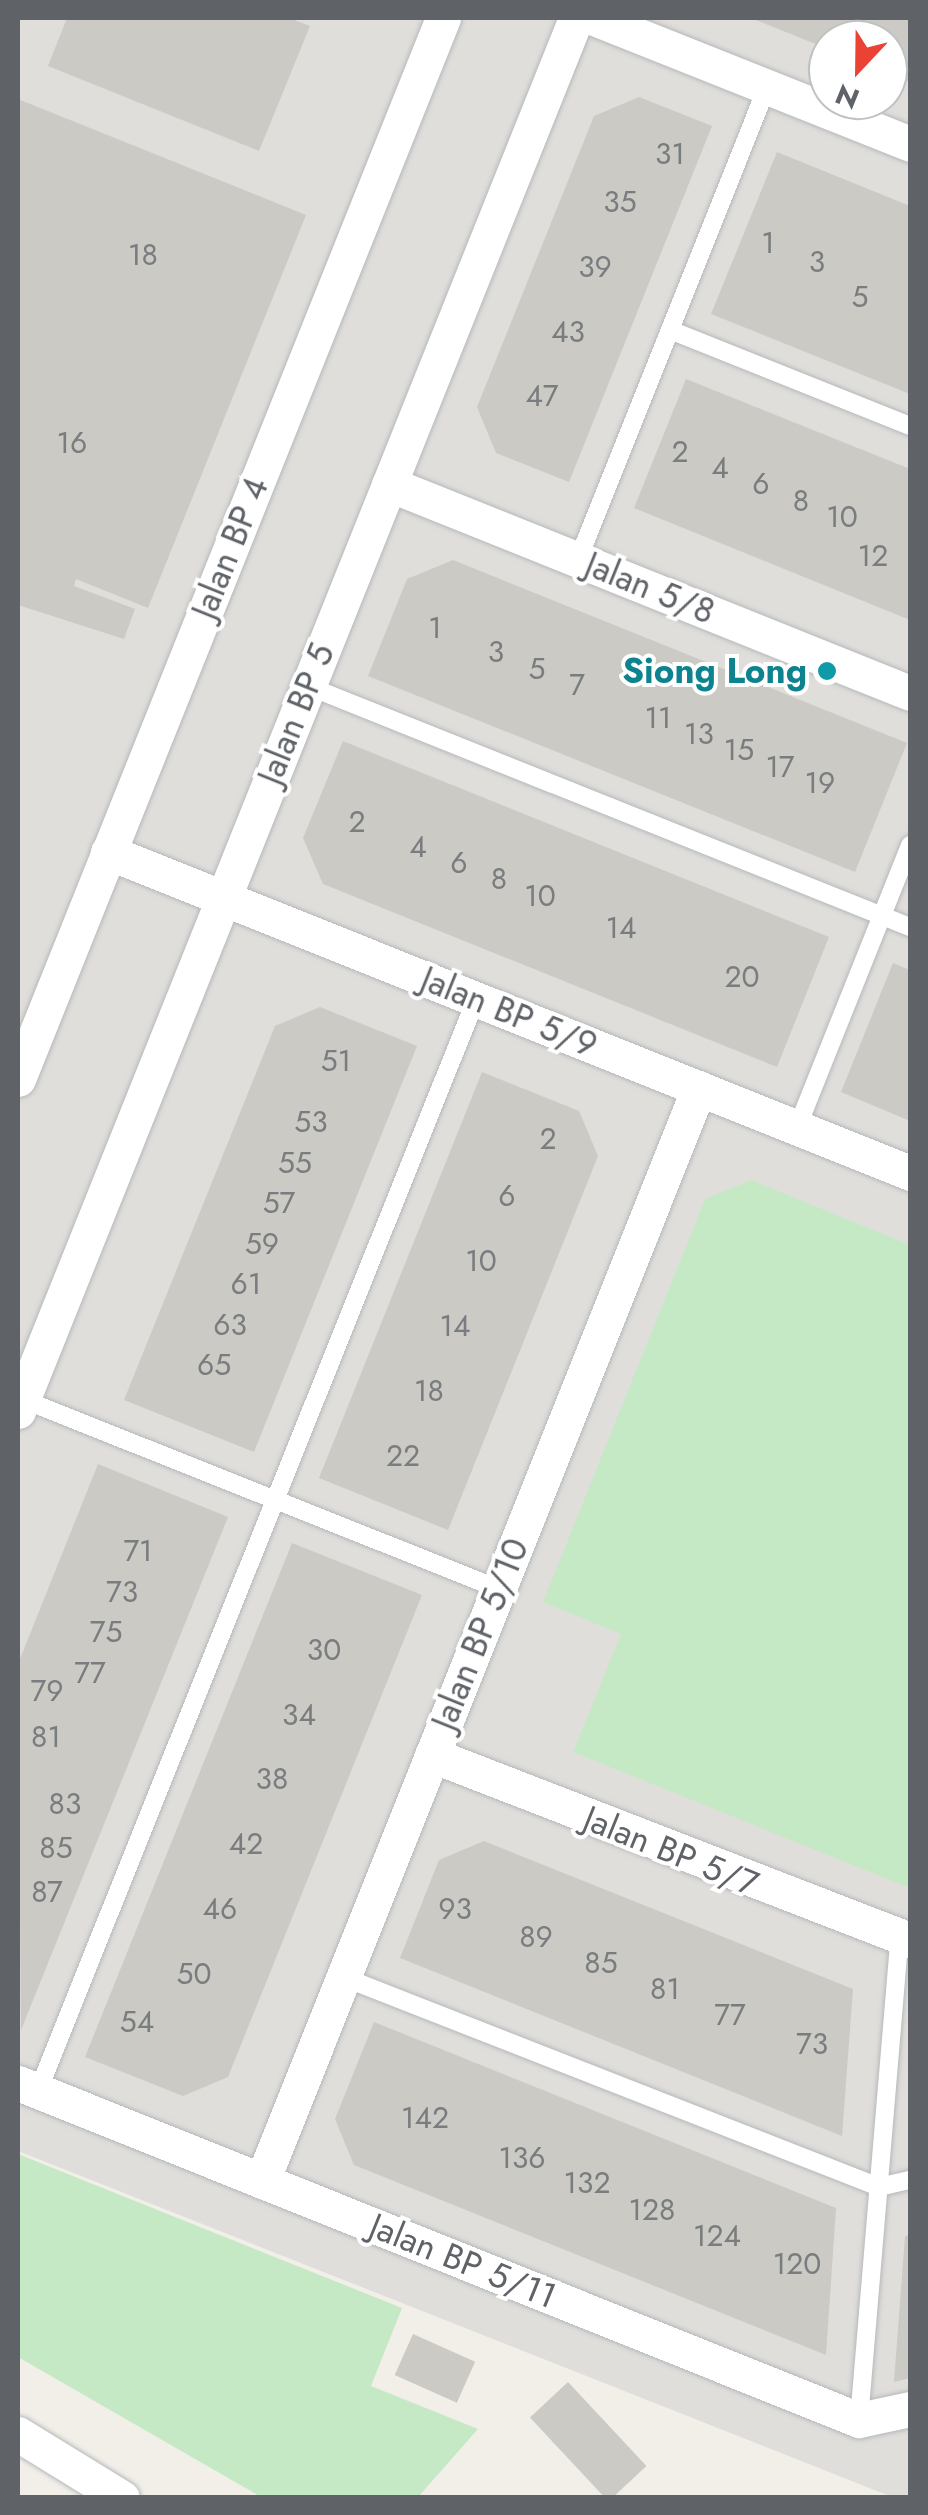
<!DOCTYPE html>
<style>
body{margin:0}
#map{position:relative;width:928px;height:2515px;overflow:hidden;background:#f1efe8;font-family:Jost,sans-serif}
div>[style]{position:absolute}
.industrial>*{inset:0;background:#e0deda}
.green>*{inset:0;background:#c5e8c5}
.building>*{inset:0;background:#cccac5;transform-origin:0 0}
.roads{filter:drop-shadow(0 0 2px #b5b8bc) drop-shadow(0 0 2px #b5b8bc)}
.service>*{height:18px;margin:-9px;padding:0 9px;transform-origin:9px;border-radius:9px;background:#fff}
.minor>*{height:35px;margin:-17.5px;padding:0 17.5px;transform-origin:17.5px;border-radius:17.5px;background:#fff}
.dots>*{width:28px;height:28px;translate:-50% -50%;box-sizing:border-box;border:5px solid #fff;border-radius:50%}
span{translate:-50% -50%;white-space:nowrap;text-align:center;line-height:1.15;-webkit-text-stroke:8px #fff;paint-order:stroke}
.number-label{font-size:30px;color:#7a7d7f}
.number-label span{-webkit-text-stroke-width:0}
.street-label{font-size:35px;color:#5f6368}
.culture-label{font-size:35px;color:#0d838f;font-weight:700}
.right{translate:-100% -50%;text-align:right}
.frame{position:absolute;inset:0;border:20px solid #5f6368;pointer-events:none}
.north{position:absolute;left:808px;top:20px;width:100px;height:100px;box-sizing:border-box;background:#fff;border:2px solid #bfc1c3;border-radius:50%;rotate:202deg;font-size:28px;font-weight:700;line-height:40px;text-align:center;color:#5f6368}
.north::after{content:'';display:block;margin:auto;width:35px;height:45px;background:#ea4335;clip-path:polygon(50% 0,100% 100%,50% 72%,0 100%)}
</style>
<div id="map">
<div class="industrial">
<div style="clip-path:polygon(evenodd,18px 18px,910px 18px,910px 2497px,892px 2497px,18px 2151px,18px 18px,828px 40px,888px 40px,888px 100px,828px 100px,828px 40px)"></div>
</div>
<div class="green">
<div style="clip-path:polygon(751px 1180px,910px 1245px,910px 1888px,573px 1752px,621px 1634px,543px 1602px,705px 1199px)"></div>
<div style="clip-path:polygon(18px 2154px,402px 2308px,371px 2386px,478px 2429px,418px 2497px,261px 2497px,18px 2357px)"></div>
</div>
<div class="building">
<div style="clip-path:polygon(67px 18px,289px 18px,310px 26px,259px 151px,48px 66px)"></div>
<div style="clip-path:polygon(751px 18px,910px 18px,910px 82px,888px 73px,888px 40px,828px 40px,828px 49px)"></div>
<div style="clip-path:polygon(639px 97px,712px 126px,569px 482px,496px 453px,477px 407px,594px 116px)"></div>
<div style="clip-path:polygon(18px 99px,306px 215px,148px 608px,76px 579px,74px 586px,135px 609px,124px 639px,18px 605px)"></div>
<div style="clip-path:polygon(777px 152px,910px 206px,910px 394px,711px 314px)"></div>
<div style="clip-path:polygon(686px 379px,910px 469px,910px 620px,634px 508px)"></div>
<div style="clip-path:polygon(453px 560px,907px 743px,855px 872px,368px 676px,407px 579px)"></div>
<div style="clip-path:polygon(343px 741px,829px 937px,777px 1067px,323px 884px,303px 838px)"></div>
<div style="clip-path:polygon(893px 963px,910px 970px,910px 1121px,841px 1092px)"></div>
<div style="clip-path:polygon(320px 1007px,417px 1046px,254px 1452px,124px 1400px,275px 1026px)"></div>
<div style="clip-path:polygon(482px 1072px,579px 1111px,598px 1156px,448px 1530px,319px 1478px)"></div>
<div style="clip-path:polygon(98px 1464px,228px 1517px,21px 2030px,18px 1664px)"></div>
<div style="clip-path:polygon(292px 1543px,422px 1595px,228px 2077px,183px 2096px,85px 2057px)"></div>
<div style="clip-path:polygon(484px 1841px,853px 1989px,842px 2136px,400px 1958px,439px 1860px)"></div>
<div style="clip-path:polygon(374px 2022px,836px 2208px,826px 2355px,354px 2165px,335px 2119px)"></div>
<div style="clip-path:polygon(910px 2235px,910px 2378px,894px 2382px,905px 2236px)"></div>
<div style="left:413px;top:2334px;width:68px;height:45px;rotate:24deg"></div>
<div style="left:568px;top:2382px;width:115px;height:52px;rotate:47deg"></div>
</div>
<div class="roads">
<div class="service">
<div style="left:670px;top:330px;width:258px;rotate:21.8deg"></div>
<div style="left:578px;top:560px;width:509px;rotate:-68.22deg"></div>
<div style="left:308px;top:686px;width:648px;rotate:21.82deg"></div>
<div style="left:797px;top:1128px;width:305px;rotate:-68.2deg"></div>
<div style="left:22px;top:1399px;width:513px;rotate:21.72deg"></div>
<div style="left:343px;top:1977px;width:576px;rotate:21.39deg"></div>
<div style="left:879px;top:2187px;width:32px;rotate:-13deg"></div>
<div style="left:38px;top:2091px;width:1177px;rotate:-68.14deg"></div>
<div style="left:859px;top:2420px;width:480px;rotate:-85.2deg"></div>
</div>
<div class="minor">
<div style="left:594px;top:18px;width:340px;rotate:21.7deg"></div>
<div style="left:389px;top:484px;width:561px;rotate:21.86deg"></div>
<div style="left:108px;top:852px;width:864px;rotate:21.81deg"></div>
<div style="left:18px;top:1079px;width:1143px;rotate:-68.17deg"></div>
<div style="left:18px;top:1411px;width:1501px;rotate:-68.17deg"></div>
<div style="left:432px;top:1755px;width:513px;rotate:21.16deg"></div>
<div style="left:18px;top:2083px;width:906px;rotate:21.84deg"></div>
<div style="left:859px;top:2420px;width:52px;rotate:-12.2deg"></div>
<div style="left:262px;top:2181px;width:1177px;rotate:-68.21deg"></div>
<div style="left:18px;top:2434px;width:122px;rotate:31.6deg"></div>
</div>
</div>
<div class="dots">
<div style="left:827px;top:671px;background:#0f9aa8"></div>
</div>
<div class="number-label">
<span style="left:670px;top:154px">31</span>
<span style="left:620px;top:202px">35</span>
<span style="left:768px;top:243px">1</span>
<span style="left:143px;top:255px">18</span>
<span style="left:817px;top:262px">3</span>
<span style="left:595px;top:267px">39</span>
<span style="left:860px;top:297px">5</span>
<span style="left:568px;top:332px">43</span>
<span style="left:542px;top:396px">47</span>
<span style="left:72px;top:443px">16</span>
<span style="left:680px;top:452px">2</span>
<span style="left:720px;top:468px">4</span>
<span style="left:761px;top:484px">6</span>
<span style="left:801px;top:501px">8</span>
<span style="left:842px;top:517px">10</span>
<span style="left:873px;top:556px">12</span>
<span style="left:435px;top:628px">1</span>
<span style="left:496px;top:652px">3</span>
<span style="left:537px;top:669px">5</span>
<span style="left:577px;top:685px">7</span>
<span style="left:658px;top:718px">11</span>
<span style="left:699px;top:734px">13</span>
<span style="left:739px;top:750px">15</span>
<span style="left:780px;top:767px">17</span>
<span style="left:820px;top:783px">19</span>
<span style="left:357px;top:822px">2</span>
<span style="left:418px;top:847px">4</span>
<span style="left:459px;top:863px">6</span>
<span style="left:499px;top:879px">8</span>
<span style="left:540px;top:896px">10</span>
<span style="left:621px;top:928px">14</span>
<span style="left:742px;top:977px">20</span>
<span style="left:336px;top:1061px">51</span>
<span style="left:311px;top:1122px">53</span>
<span style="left:548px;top:1139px">2</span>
<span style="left:295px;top:1163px">55</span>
<span style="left:507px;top:1196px">6</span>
<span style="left:279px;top:1203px">57</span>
<span style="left:262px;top:1244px">59</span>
<span style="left:481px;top:1261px">10</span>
<span style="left:246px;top:1284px">61</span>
<span style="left:230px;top:1325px">63</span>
<span style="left:455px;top:1326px">14</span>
<span style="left:214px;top:1365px">65</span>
<span style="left:429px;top:1391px">18</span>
<span style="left:403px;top:1456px">22</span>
<span style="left:138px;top:1551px">71</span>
<span style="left:122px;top:1592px">73</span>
<span style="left:106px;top:1632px">75</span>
<span style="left:324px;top:1650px">30</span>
<span style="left:90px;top:1673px">77</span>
<span style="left:47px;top:1691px">79</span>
<span style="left:299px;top:1715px">34</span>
<span style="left:46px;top:1737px">81</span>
<span style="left:272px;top:1779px">38</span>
<span style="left:65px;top:1804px">83</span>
<span style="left:246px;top:1844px">42</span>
<span style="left:56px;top:1848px">85</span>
<span style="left:47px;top:1892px">87</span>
<span style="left:220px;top:1909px">46</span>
<span style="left:455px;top:1909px">93</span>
<span style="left:536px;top:1937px">89</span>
<span style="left:601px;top:1963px">85</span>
<span style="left:194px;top:1974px">50</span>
<span style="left:665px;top:1989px">81</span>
<span style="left:730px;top:2015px">77</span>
<span style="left:137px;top:2022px">54</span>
<span style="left:812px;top:2044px">73</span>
<span style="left:425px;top:2118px">142</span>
<span style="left:522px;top:2158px">136</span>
<span style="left:587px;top:2183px">132</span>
<span style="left:652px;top:2210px">128</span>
<span style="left:717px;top:2236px">124</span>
<span style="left:797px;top:2264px">120</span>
</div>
<div class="street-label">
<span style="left:230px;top:548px;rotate:-68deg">Jalan BP 4</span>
<span style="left:650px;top:588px;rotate:22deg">Jalan 5/8</span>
<span style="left:296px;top:714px;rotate:-68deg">Jalan BP 5</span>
<span style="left:509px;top:1012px;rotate:22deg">Jalan BP 5/9</span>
<span style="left:480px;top:1634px;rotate:-68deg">Jalan BP 5/10</span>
<span style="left:671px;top:1851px;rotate:22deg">Jalan BP 5/7</span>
<span style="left:463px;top:2261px;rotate:22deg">Jalan BP 5/11</span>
</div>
<div class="culture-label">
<span class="right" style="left:807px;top:671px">Siong Long</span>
</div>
<div class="frame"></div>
<div class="north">N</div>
</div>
